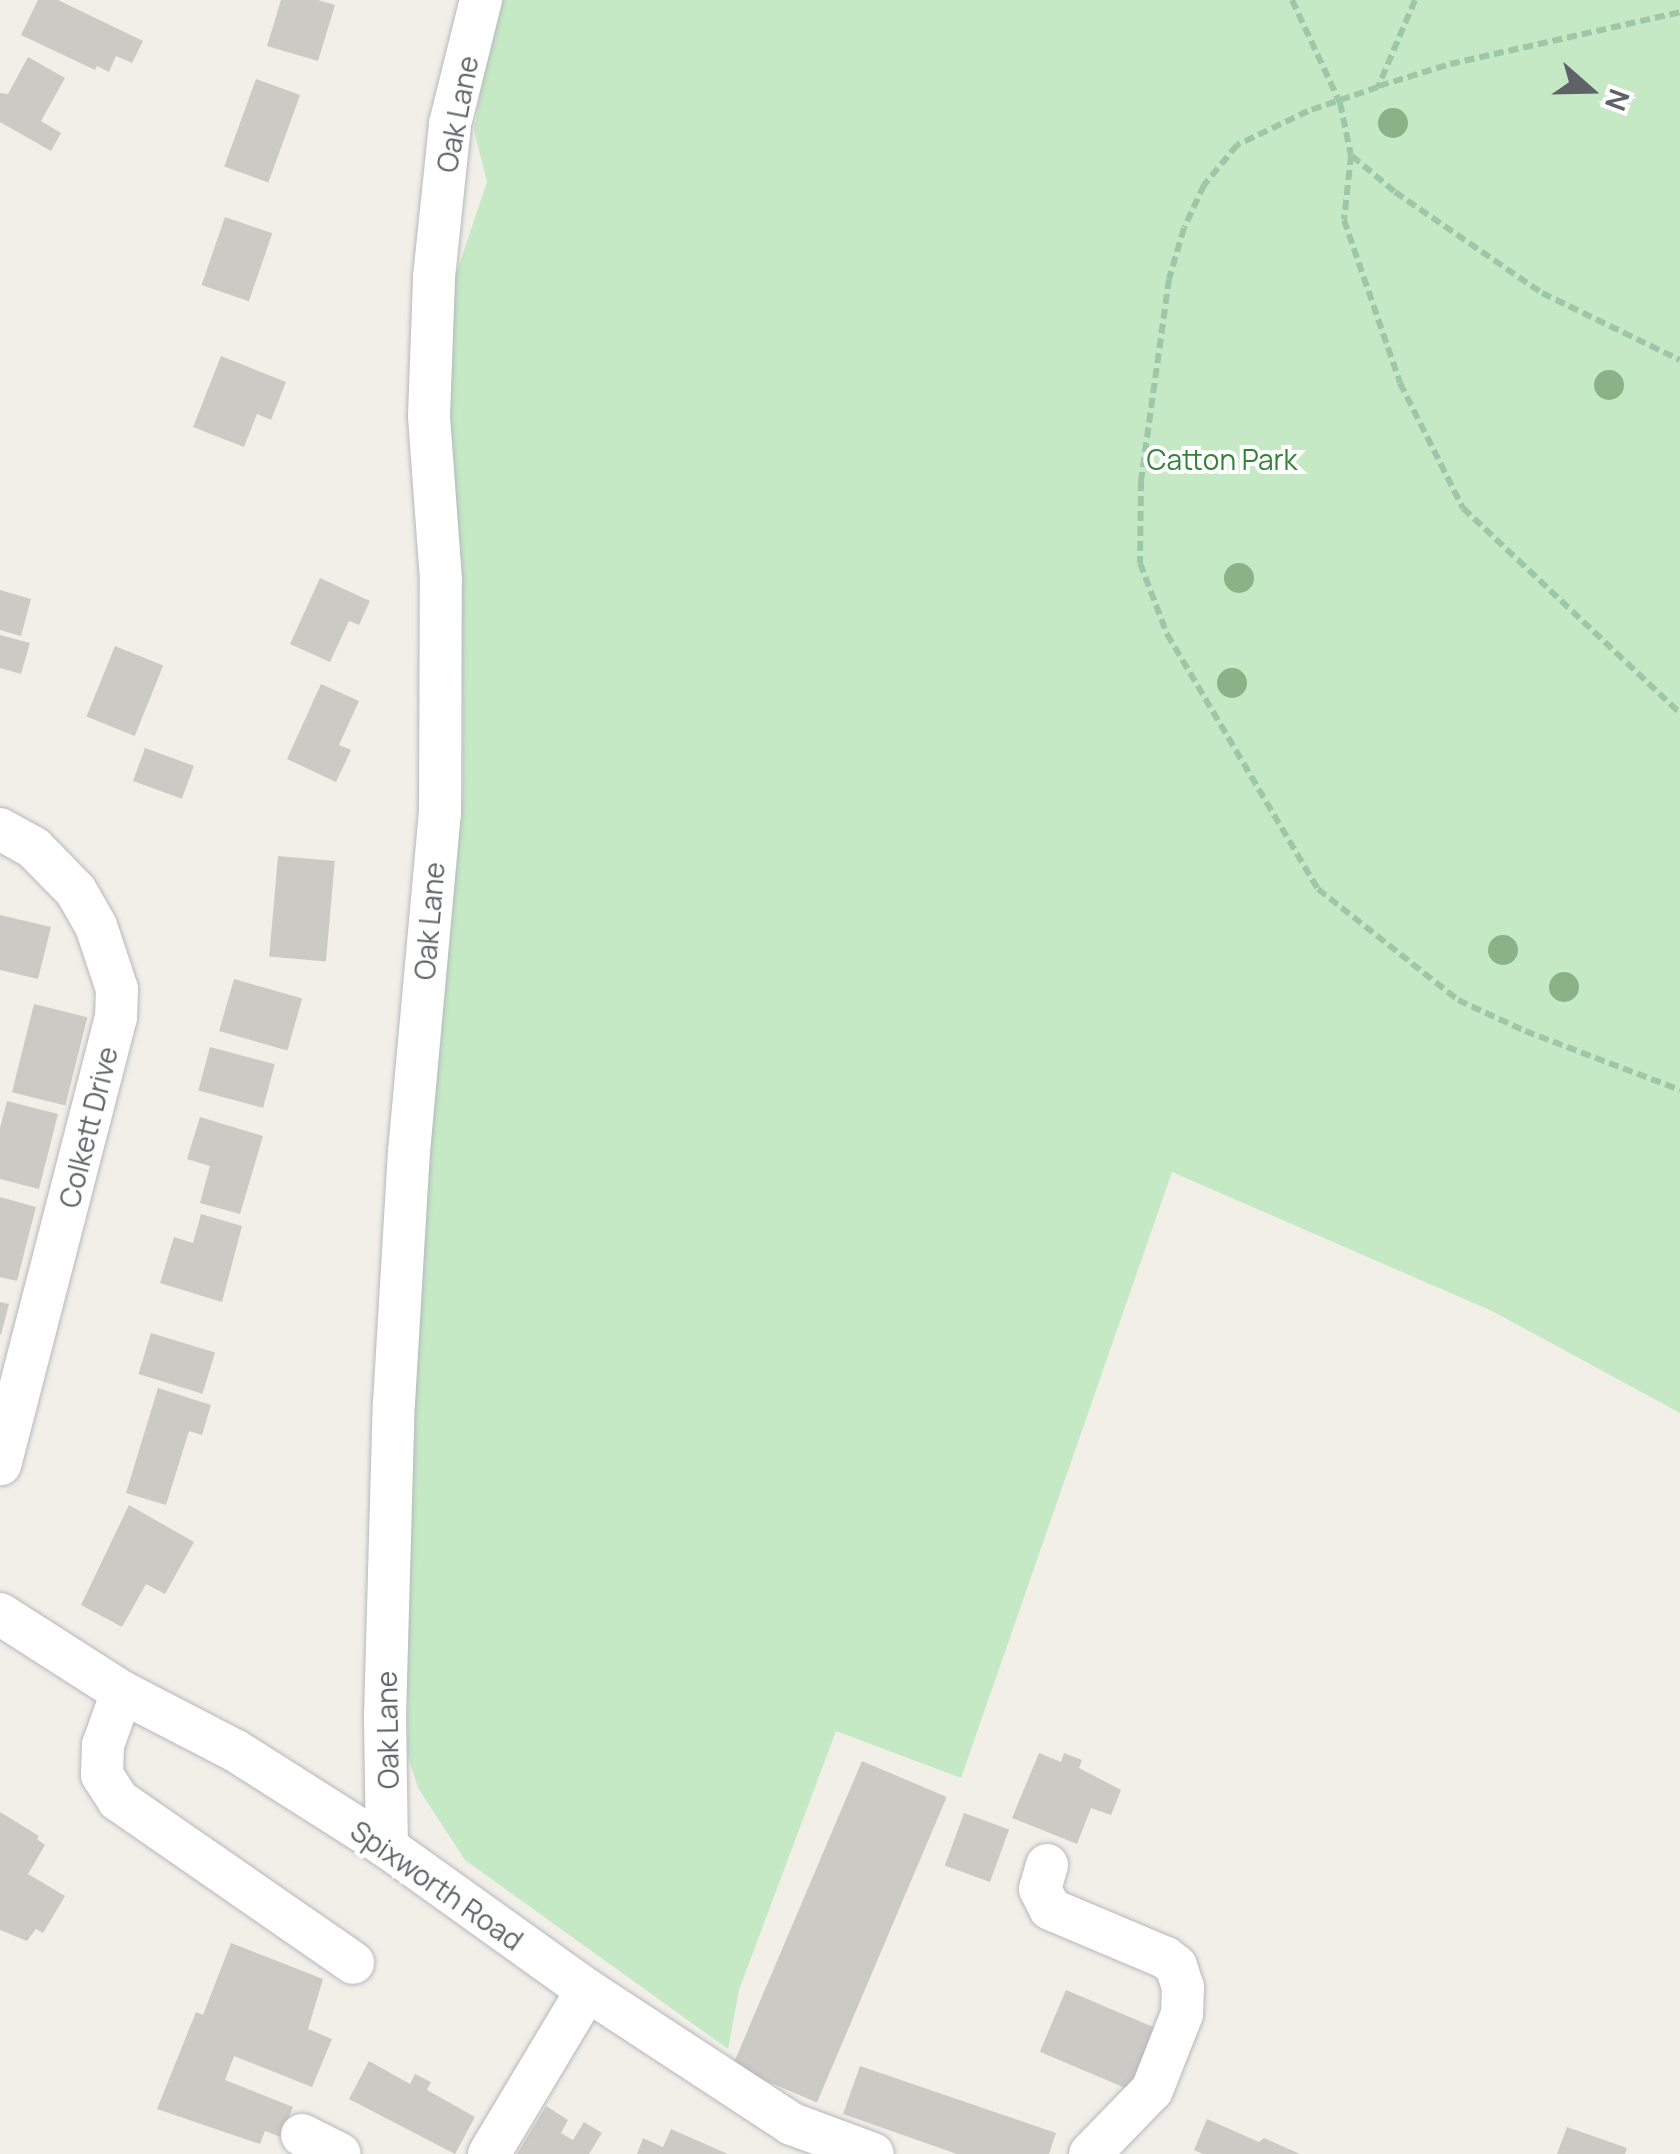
<!DOCTYPE html>
<style>
body{margin:0}
#map{position:relative;width:1680px;height:2154px;overflow:hidden;background:#f1efe8;font-family:Manrope,sans-serif}
div>[style]{position:absolute}
.green>*{inset:0;background:#c5e8c5}
.building>*{inset:0;background:#cccac5;transform-origin:0 0}
.path>*{height:6px;margin-top:-3px;transform-origin:0;background:repeating-linear-gradient(90deg,#9cc7a9 0 10px,transparent 0 15px)}
.roads{filter:drop-shadow(0 0 2px #b5b8bc) drop-shadow(0 0 2px #b5b8bc)}
.minor>*{height:42px;margin:-21px;padding:0 21px;transform-origin:21px;border-radius:21px;background:#fff}
.trees>*{width:30px;height:30px;margin:-15px;border-radius:50%;background:#89b387}
span{translate:-50% -50%;white-space:nowrap;text-align:center;line-height:1.15;-webkit-text-stroke:8px #fff;paint-order:stroke}
.street-label{font-size:28px;color:#5f6368}
.park-label{font-size:28px;color:#348238}
.north{position:absolute;left:1540px;top:40px;width:100px;height:100px;-webkit-text-stroke:8px #fff;paint-order:stroke;rotate:110deg;font-size:28px;font-weight:700;line-height:40px;text-align:center;color:#5f6368}
.north::after{content:'';display:block;margin:auto;width:35px;height:45px;background:#5f6368;clip-path:polygon(50% 0,100% 100%,50% 72%,0 100%)}
</style>
<div id="map">
<div class="green">
<div style="clip-path:polygon(496px 0,1680px 0,1680px 1413px,1492px 1311px,1172px 1172px,961px 1778px,836px 1731px,739px 1990px,728px 2049px,465px 1860px,418px 1788px,408px 1756px,406px 1534px,419px 1234px,463px 794px,463px 701px,447px 452px,455px 277px,487px 182px,474px 130px)"></div>
</div>
<div class="building">
<div style="clip-path:polygon(38px 0,58px 0,143px 41px,132px 63px,116px 56px,109px 72px,97px 66px,95px 70px,21px 35px)"></div>
<div style="clip-path:polygon(281px 0,318px 0,335px 5px,318px 61px,267px 46px)"></div>
<div style="clip-path:polygon(28px 57px,65px 78px,41px 121px,61px 133px,51px 151px,0 122px,0 93px,8px 94px)"></div>
<div style="left:256px;top:79px;width:47px;height:93px;rotate:20deg"></div>
<div style="left:225px;top:217px;width:50px;height:72px;rotate:19deg"></div>
<div style="clip-path:polygon(221px 356px,286px 382px,271px 420px,257px 414px,244px 447px,193px 427px)"></div>
<div style="clip-path:polygon(320px 578px,370px 601px,359px 625px,349px 621px,330px 662px,290px 644px)"></div>
<div style="clip-path:polygon(0 590px,31px 599px,21px 636px,0 630px)"></div>
<div style="clip-path:polygon(0 635px,30px 643px,21px 674px,0 668px)"></div>
<div style="left:115px;top:646px;width:52px;height:76px;rotate:22deg"></div>
<div style="clip-path:polygon(321px 684px,359px 701px,339px 745px,351px 750px,336px 782px,287px 759px)"></div>
<div style="left:145px;top:748px;width:52px;height:35px;rotate:20deg"></div>
<div style="left:278px;top:856px;width:57px;height:101px;rotate:5deg"></div>
<div style="clip-path:polygon(0 915px,51px 927px,38px 979px,0 970px)"></div>
<div style="left:234px;top:979px;width:71px;height:54px;rotate:16deg"></div>
<div style="left:34px;top:1004px;width:55px;height:91px;rotate:14deg"></div>
<div style="left:210px;top:1047px;width:67px;height:45px;rotate:15deg"></div>
<div style="clip-path:polygon(7px 1101px,58px 1114px,39px 1189px,0 1179px,0 1128px)"></div>
<div style="clip-path:polygon(200px 1117px,263px 1136px,240px 1214px,200px 1203px,210px 1166px,187px 1159px)"></div>
<div style="clip-path:polygon(0 1197px,36px 1207px,17px 1281px,0 1277px)"></div>
<div style="clip-path:polygon(201px 1214px,242px 1226px,222px 1302px,160px 1283px,174px 1237px,193px 1243px)"></div>
<div style="clip-path:polygon(0 1302px,9px 1304px,1px 1335px,0 1334px)"></div>
<div style="left:151px;top:1333px;width:67px;height:43px;rotate:17deg"></div>
<div style="clip-path:polygon(158px 1388px,211px 1405px,202px 1435px,189px 1431px,166px 1505px,126px 1493px)"></div>
<div style="clip-path:polygon(129px 1505px,194px 1542px,165px 1594px,146px 1584px,122px 1627px,81px 1605px)"></div>
<div style="clip-path:polygon(1039px 1753px,1061px 1762px,1064px 1753px,1082px 1760px,1079px 1768px,1121px 1790px,1111px 1815px,1091px 1808px,1077px 1844px,1012px 1818px)"></div>
<div style="left:862px;top:1761px;width:92px;height:332px;rotate:23deg"></div>
<div style="clip-path:polygon(0 1812px,39px 1836px,37px 1839px,45px 1845px,28px 1874px,65px 1896px,43px 1933px,36px 1929px,27px 1941px,0 1930px)"></div>
<div style="left:964px;top:1813px;width:48px;height:56px;rotate:20deg"></div>
<div style="clip-path:polygon(231px 1943px,323px 1979px,308px 2029px,332px 2039px,312px 2087px,234px 2056px,225px 2080px,293px 2107px,281px 2137px,265px 2131px,260px 2144px,157px 2109px,196px 2012px,203px 2015px)"></div>
<div style="left:1066px;top:1990px;width:103px;height:67px;rotate:23deg"></div>
<div style="clip-path:polygon(369px 2061px,410px 2084px,415px 2074px,431px 2082px,427px 2090px,475px 2117px,455px 2154px,349px 2099px)"></div>
<div style="clip-path:polygon(860px 2066px,1056px 2133px,1049px 2154px,957px 2154px,843px 2114px)"></div>
<div style="clip-path:polygon(546px 2106px,568px 2120px,561px 2133px,573px 2140px,584px 2122px,602px 2133px,589px 2154px,517px 2154px)"></div>
<div style="clip-path:polygon(1207px 2119px,1259px 2142px,1264px 2138px,1300px 2154px,1203px 2154px,1194px 2150px)"></div>
<div style="clip-path:polygon(1567px 2127px,1627px 2148px,1625px 2154px,1557px 2154px)"></div>
<div style="clip-path:polygon(671px 2129px,728px 2154px,637px 2154px,643px 2138px,663px 2147px)"></div>
</div>
<div class="path">
<div style="left:1292px;top:0;width:114px;rotate:65deg"></div>
<div style="left:1340px;top:103px;width:53px;rotate:78.1deg"></div>
<div style="left:1351px;top:155px;width:65px;rotate:96.1deg"></div>
<div style="left:1344px;top:220px;width:172px;rotate:71deg"></div>
<div style="left:1400px;top:383px;width:140px;rotate:63.3deg"></div>
<div style="left:1463px;top:508px;width:299px;rotate:43.4deg"></div>
<div style="left:1415px;top:0;width:95px;rotate:113deg"></div>
<div style="left:1378px;top:87px;width:74px;rotate:161.1deg"></div>
<div style="left:1308px;top:111px;width:79px;rotate:154.4deg"></div>
<div style="left:1237px;top:145px;width:52px;rotate:129.5deg"></div>
<div style="left:1204px;top:185px;width:47px;rotate:114.9deg"></div>
<div style="left:1184px;top:228px;width:53px;rotate:106.4deg"></div>
<div style="left:1169px;top:279px;width:204px;rotate:97.9deg"></div>
<div style="left:1141px;top:481px;width:82px;rotate:90.7deg"></div>
<div style="left:1140px;top:563px;width:76px;rotate:69.2deg"></div>
<div style="left:1167px;top:634px;width:296px;rotate:59.4deg"></div>
<div style="left:1318px;top:889px;width:179px;rotate:38.4deg"></div>
<div style="left:1458px;top:1000px;width:74px;rotate:24.8deg"></div>
<div style="left:1525px;top:1031px;width:166px;rotate:20.8deg"></div>
<div style="left:1379px;top:86px;width:74px;rotate:-17.2deg"></div>
<div style="left:1450px;top:64px;width:236px;rotate:-12.7deg"></div>
<div style="left:1352px;top:156px;width:56px;rotate:39.9deg"></div>
<div style="left:1395px;top:192px;width:178px;rotate:34.5deg"></div>
<div style="left:1542px;top:293px;width:153px;rotate:25.9deg"></div>
</div>
<div class="roads">
<div class="minor">
<div style="left:0;top:829px;width:39px;rotate:29deg"></div>
<div style="left:34px;top:848px;width:60px;rotate:45.7deg"></div>
<div style="left:76px;top:891px;width:40px;rotate:60.3deg"></div>
<div style="left:96px;top:926px;width:66px;rotate:71.6deg"></div>
<div style="left:117px;top:989px;width:28px;rotate:92deg"></div>
<div style="left:116px;top:1017px;width:462px;rotate:104.5deg"></div>
<div style="left:0;top:1614px;width:145px;rotate:32.6deg"></div>
<div style="left:122px;top:1692px;width:128px;rotate:27.4deg"></div>
<div style="left:236px;top:1751px;width:179px;rotate:32.4deg"></div>
<div style="left:387px;top:1847px;width:246px;rotate:35.6deg"></div>
<div style="left:587px;top:1990px;width:245px;rotate:33.2deg"></div>
<div style="left:792px;top:2124px;width:86px;rotate:20.3deg"></div>
<div style="left:122px;top:1692px;width:56px;rotate:109.7deg"></div>
<div style="left:103px;top:1745px;width:30px;rotate:92deg"></div>
<div style="left:102px;top:1775px;width:30px;rotate:57deg"></div>
<div style="left:118px;top:1800px;width:286px;rotate:34.7deg"></div>
<div style="left:387px;top:1847px;width:131px;rotate:-90.9deg"></div>
<div style="left:385px;top:1716px;width:313px;rotate:-88.4deg"></div>
<div style="left:394px;top:1403px;width:251px;rotate:-86.6deg"></div>
<div style="left:409px;top:1152px;width:339px;rotate:-84.8deg"></div>
<div style="left:440px;top:814px;width:234px;rotate:-89.8deg"></div>
<div style="left:441px;top:580px;width:164px;rotate:-94.2deg"></div>
<div style="left:429px;top:416px;width:139px;rotate:-87.9deg"></div>
<div style="left:434px;top:277px;width:154px;rotate:-84deg"></div>
<div style="left:450px;top:124px;width:128px;rotate:-76deg"></div>
<div style="left:1047px;top:1865px;width:25px;rotate:106deg"></div>
<div style="left:1040px;top:1889px;width:22px;rotate:63deg"></div>
<div style="left:1050px;top:1909px;width:126px;rotate:22.9deg"></div>
<div style="left:1166px;top:1958px;width:13px;rotate:39deg"></div>
<div style="left:1176px;top:1966px;width:22px;rotate:72deg"></div>
<div style="left:1183px;top:1987px;width:27px;rotate:92deg"></div>
<div style="left:1182px;top:2014px;width:82px;rotate:111.5deg"></div>
<div style="left:1152px;top:2090px;width:89px;rotate:134.1deg"></div>
<div style="left:302px;top:2135px;width:42px;rotate:26.6deg"></div>
<div style="left:489px;top:2154px;width:191px;rotate:-59.1deg"></div>
</div>
</div>
<div class="trees">
<div style="left:1393px;top:123px"></div>
<div style="left:1609px;top:385px"></div>
<div style="left:1239px;top:578px"></div>
<div style="left:1232px;top:683px"></div>
<div style="left:1503px;top:950px"></div>
<div style="left:1564px;top:987px"></div>
</div>
<div class="street-label">
<span style="left:457px;top:114px;rotate:-79deg">Oak Lane</span>
<span style="left:429px;top:921px;rotate:-85deg">Oak Lane</span>
<span style="left:88px;top:1127px;rotate:-76deg">Colkett Drive</span>
<span style="left:387px;top:1730px;rotate:-91deg">Oak Lane</span>
<span style="left:437px;top:1885px;rotate:35deg">Spixworth Road</span>
</div>
<div class="park-label">
<span style="left:1222px;top:459px">Catton Park</span>
</div>
<div class="north">N</div>
</div>
